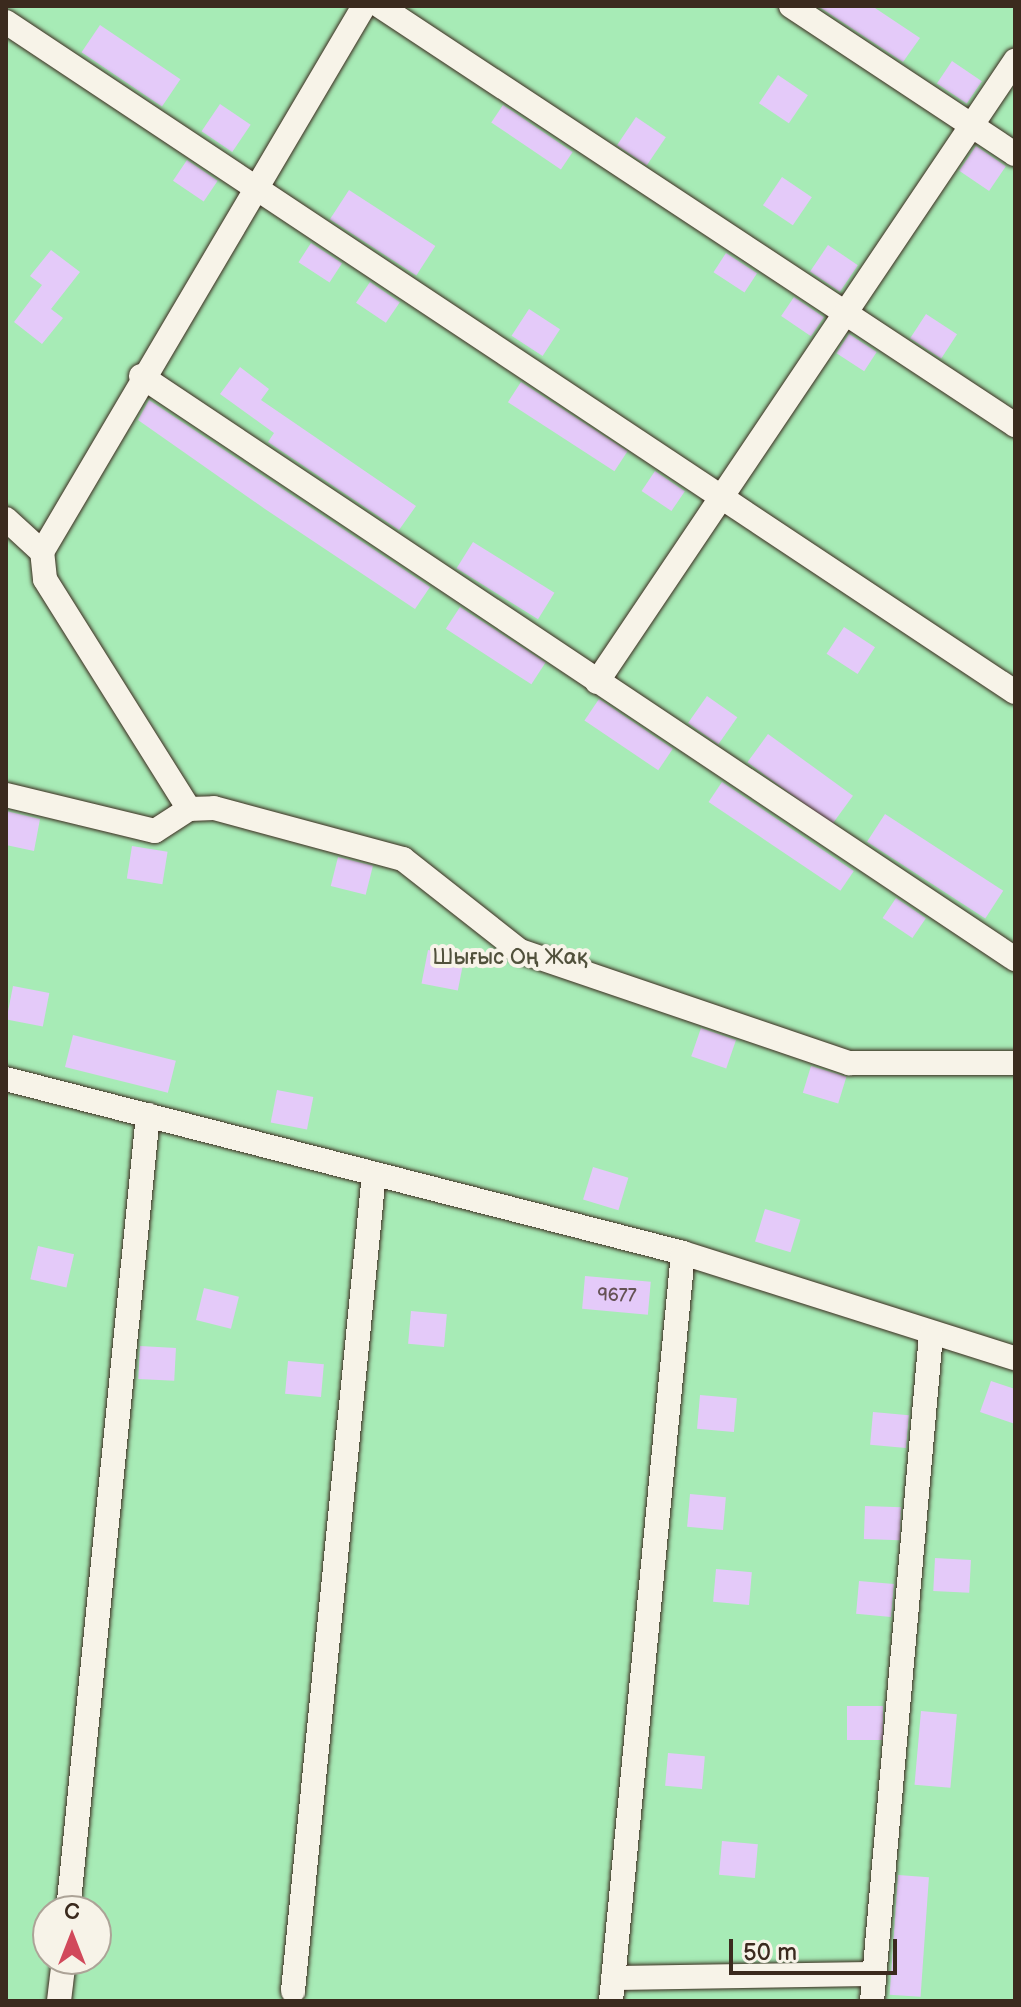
<!DOCTYPE html>
<meta charset="utf-8">
<style>
body{margin:0}
#map{position:relative;width:1021px;height:2007px;overflow:hidden;background:#f7f3e8;font-family:"Balsamiq Sans",sans-serif}
div>[style]{position:absolute}
.green>*{inset:0;background:#a7ebb6}
.building>*{inset:0;background:#e4caf9;transform-origin:0 0}
.roads{filter:drop-shadow(0 0 2px #3b2a1e) drop-shadow(0 0 2px #3b2a1e)}
.minor>*{height:24px;margin:-12px;padding:0 12px;transform-origin:12px;border-radius:12px;background:#f7f3e8}
span{translate:-50% -50%;white-space:nowrap;text-align:center;line-height:1.15;-webkit-text-stroke:8px #f7f3e8;paint-order:stroke}
.number-label{font-size:18px;color:#655255}
.number-label span{-webkit-text-stroke-width:0}
.park-label{font-size:22px;color:#51513c}
.frame{position:absolute;inset:0;border:8px solid #3b2a1e;pointer-events:none}
.north{position:absolute;left:32px;top:1895px;width:80px;height:80px;box-sizing:border-box;background:#f7f3e8;border:2px solid #aca397;border-radius:50%;rotate:0deg;font-size:22px;font-weight:700;line-height:32px;text-align:center;color:#3b2a1e}
.north::after{content:'';display:block;margin:auto;width:28px;height:36px;background:#d1495b;clip-path:polygon(50% 0,100% 100%,50% 72%,0 100%)}
.scale{position:absolute;left:729px;top:1939px;width:168px;height:36px;box-sizing:border-box;border:4px solid #3b2a1e;border-top:0;padding-left:10px;font-size:24px;line-height:28px;white-space:nowrap;color:#3b2a1e;-webkit-text-stroke:6px #f7f3e8;paint-order:stroke}
</style>
<div id="map">
<div class="green">
<div style="clip-path:polygon(evenodd,6px 6px,1015px 6px,1015px 2001px,6px 2001px,6px 6px,48px 1911px,96px 1911px,96px 1959px,48px 1959px,48px 1911px)"></div>
</div>
<div class="building">
<div style="clip-path:polygon(818px 6px,872px 6px,920px 38px,903px 62px)"></div>
<div style="left:100px;top:25px;width:97px;height:33px;rotate:34deg"></div>
<div style="left:952px;top:61px;width:36px;height:27px;rotate:34deg"></div>
<div style="left:778px;top:75px;width:36px;height:34px;rotate:34deg"></div>
<div style="left:220px;top:104px;width:37px;height:33px;rotate:34deg"></div>
<div style="left:503px;top:105px;width:84px;height:21px;rotate:34deg"></div>
<div style="left:636px;top:117px;width:36px;height:34px;rotate:34deg"></div>
<div style="left:976px;top:146px;width:36px;height:30px;rotate:34deg"></div>
<div style="left:187px;top:160px;width:37px;height:25px;rotate:34deg"></div>
<div style="left:782px;top:177px;width:36px;height:34px;rotate:34deg"></div>
<div style="left:349px;top:190px;width:103px;height:35px;rotate:33deg"></div>
<div style="left:311px;top:243px;width:37px;height:23px;rotate:33deg"></div>
<div style="left:828px;top:245px;width:36px;height:32px;rotate:34deg"></div>
<div style="clip-path:polygon(51px 250px,80px 272px,51px 309px,63px 318px,42px 344px,14px 322px,42px 285px,30px 276px)"></div>
<div style="left:726px;top:253px;width:37px;height:23px;rotate:33deg"></div>
<div style="left:370px;top:282px;width:36px;height:25px;rotate:34deg"></div>
<div style="left:794px;top:297px;width:36px;height:23px;rotate:34deg"></div>
<div style="left:529px;top:309px;width:37px;height:32px;rotate:33deg"></div>
<div style="left:926px;top:314px;width:37px;height:29px;rotate:33deg"></div>
<div style="left:849px;top:334px;width:33px;height:23px;rotate:33deg"></div>
<div style="clip-path:polygon(240px 367px,269px 389px,261px 400px,416px 506px,399px 530px,268px 442px,274px 433px,220px 394px)"></div>
<div style="left:521px;top:382px;width:127px;height:24px;rotate:33deg"></div>
<div style="clip-path:polygon(149px 400px,430px 587px,415px 609px,265px 509px,138px 420px)"></div>
<div style="left:655px;top:471px;width:36px;height:24px;rotate:34deg"></div>
<div style="left:473px;top:542px;width:96px;height:31px;rotate:32deg"></div>
<div style="left:460px;top:607px;width:102px;height:26px;rotate:33deg"></div>
<div style="left:844px;top:627px;width:37px;height:32px;rotate:33deg"></div>
<div style="left:707px;top:696px;width:37px;height:33px;rotate:35deg"></div>
<div style="left:599px;top:699px;width:89px;height:26px;rotate:34deg"></div>
<div style="left:768px;top:734px;width:105px;height:35px;rotate:36deg"></div>
<div style="left:722px;top:782px;width:159px;height:24px;rotate:34deg"></div>
<div style="clip-path:polygon(6px 811px,40px 819px,34px 851px,6px 845px)"></div>
<div style="left:885px;top:814px;width:141px;height:33px;rotate:33deg"></div>
<div style="left:132px;top:846px;width:36px;height:33px;rotate:9deg"></div>
<div style="left:338px;top:857px;width:36px;height:30px;rotate:14deg"></div>
<div style="left:896px;top:898px;width:36px;height:24px;rotate:34deg"></div>
<div style="left:428px;top:950px;width:37px;height:34px;rotate:11deg"></div>
<div style="left:13px;top:986px;width:37px;height:34px;rotate:11deg"></div>
<div style="left:701px;top:1028px;width:37px;height:30px;rotate:19deg"></div>
<div style="left:73px;top:1035px;width:106px;height:33px;rotate:14deg"></div>
<div style="left:811px;top:1066px;width:37px;height:28px;rotate:17deg"></div>
<div style="left:277px;top:1090px;width:37px;height:33px;rotate:11deg"></div>
<div style="left:593px;top:1167px;width:37px;height:34px;rotate:17deg"></div>
<div style="left:765px;top:1209px;width:37px;height:34px;rotate:17deg"></div>
<div style="left:38px;top:1246px;width:37px;height:34px;rotate:13deg"></div>
<div style="left:585px;top:1276px;width:66px;height:33px;rotate:5deg"></div>
<div style="left:204px;top:1288px;width:36px;height:33px;rotate:14deg"></div>
<div style="left:411px;top:1311px;width:36px;height:33px;rotate:5deg"></div>
<div style="left:140px;top:1346px;width:36px;height:33px;rotate:3deg"></div>
<div style="left:288px;top:1361px;width:36px;height:33px;rotate:5deg"></div>
<div style="clip-path:polygon(991px 1381px,1015px 1389px,1015px 1424px,980px 1412px)"></div>
<div style="left:700px;top:1395px;width:37px;height:34px;rotate:5deg"></div>
<div style="left:873px;top:1412px;width:36px;height:33px;rotate:5deg"></div>
<div style="left:690px;top:1494px;width:36px;height:33px;rotate:5deg"></div>
<div style="left:865px;top:1506px;width:36px;height:33px;rotate:2deg"></div>
<div style="left:935px;top:1558px;width:36px;height:33px;rotate:3deg"></div>
<div style="left:716px;top:1569px;width:36px;height:33px;rotate:5deg"></div>
<div style="left:859px;top:1581px;width:35px;height:33px;rotate:5deg"></div>
<div style="left:847px;top:1706px;width:36px;height:34px"></div>
<div style="left:921px;top:1711px;width:36px;height:74px;rotate:5deg"></div>
<div style="left:668px;top:1753px;width:37px;height:33px;rotate:5deg"></div>
<div style="left:722px;top:1841px;width:36px;height:34px;rotate:5deg"></div>
<div style="left:898px;top:1875px;width:31px;height:120px;rotate:4deg"></div>
</div>
<div class="roads">
<div class="minor">
<div style="left:380px;top:6px;width:761px;rotate:33.42deg"></div>
<div style="left:791px;top:6px;width:268px;rotate:33.5deg"></div>
<div style="left:6px;top:22px;width:1211px;rotate:33.59deg"></div>
<div style="left:141px;top:376px;width:1051px;rotate:33.71deg"></div>
<div style="left:6px;top:519px;width:49px;rotate:42.5deg"></div>
<div style="left:597px;top:682px;width:749px;rotate:-56.06deg"></div>
<div style="left:6px;top:795px;width:153px;rotate:13.6deg"></div>
<div style="left:155px;top:831px;width:40px;rotate:-32.9deg"></div>
<div style="left:189px;top:809px;width:25px;rotate:-2deg"></div>
<div style="left:214px;top:808px;width:196px;rotate:15.1deg"></div>
<div style="left:403px;top:859px;width:149px;rotate:38.2deg"></div>
<div style="left:520px;top:951px;width:348px;rotate:18.8deg"></div>
<div style="left:849px;top:1063px;width:166px"></div>
<div style="left:189px;top:809px;width:271px;rotate:-122.1deg"></div>
<div style="left:45px;top:579px;width:27px;rotate:-96deg"></div>
<div style="left:42px;top:552px;width:634px;rotate:-59.47deg"></div>
<div style="left:6px;top:1079px;width:699px;rotate:14.41deg"></div>
<div style="left:683px;top:1253px;width:348px;rotate:17.6deg"></div>
<div style="left:68px;top:1911px;width:800px;rotate:-84.26deg"></div>
<div style="left:613px;top:1978px;width:260px;rotate:-0.9deg"></div>
<div style="left:293px;top:1991px;width:821px;rotate:-84.34deg"></div>
<div style="left:59px;top:2001px;width:42px;rotate:-83.2deg"></div>
<div style="left:611px;top:2001px;width:751px;rotate:-84.5deg"></div>
<div style="left:872px;top:2001px;width:669px;rotate:-84.94deg"></div>
</div>
</div>
<div class="number-label">
<span style="left:617px;top:1296px">9677</span>
</div>
<div class="park-label">
<span style="left:510px;top:958px">Шығыс Оң Жақ</span>
</div>
<div class="frame"></div>
<div class="north">С</div>
<div class="scale">50 m</div>
</div>
